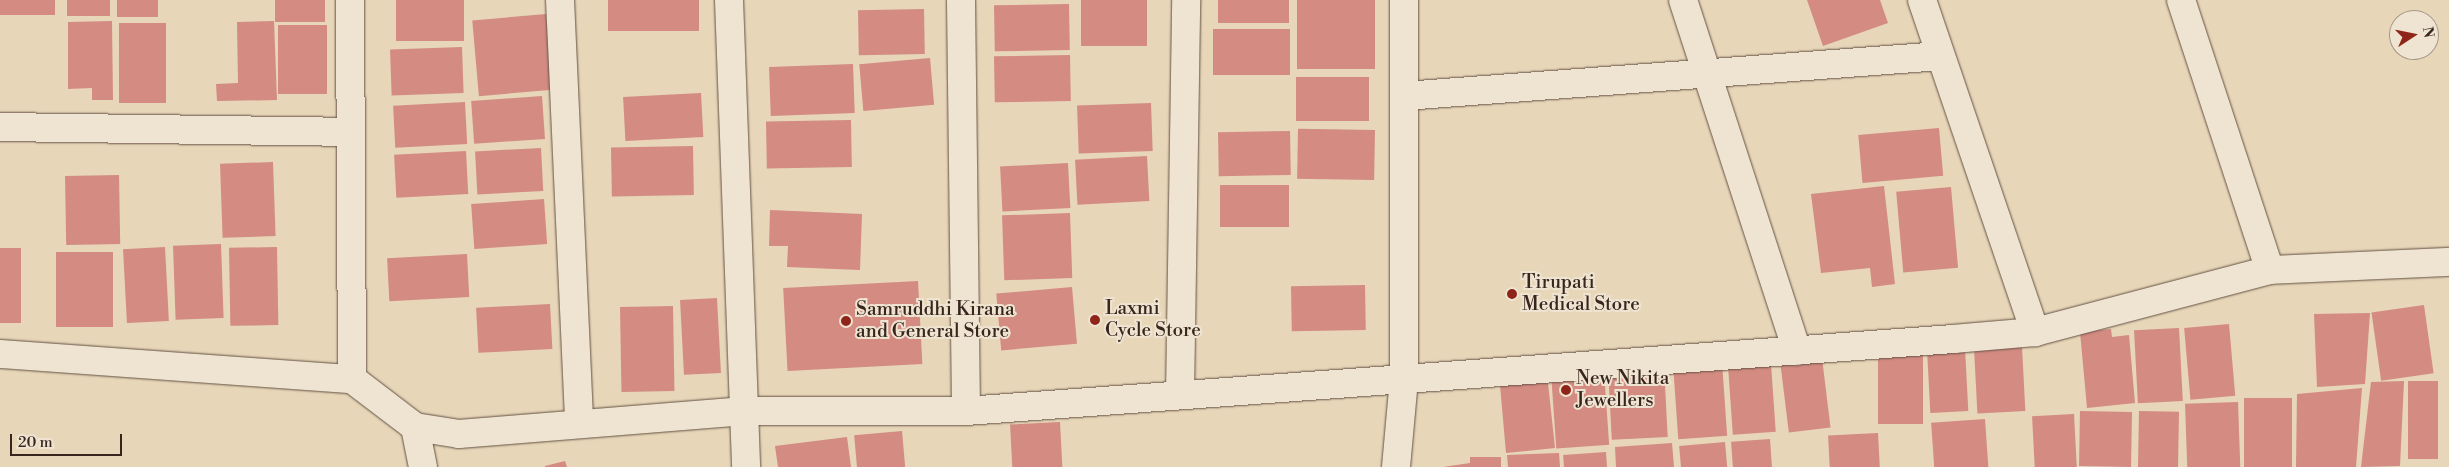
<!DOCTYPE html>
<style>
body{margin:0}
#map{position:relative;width:2449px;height:467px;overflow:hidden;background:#e7d6b8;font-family:"Libre Bodoni",serif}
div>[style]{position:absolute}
.building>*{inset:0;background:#d38b82;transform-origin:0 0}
.roads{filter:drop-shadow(0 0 1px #645244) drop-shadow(0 0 1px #645244)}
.minor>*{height:28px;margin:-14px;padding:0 14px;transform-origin:14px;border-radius:14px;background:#efe4d1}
.dots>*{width:14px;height:14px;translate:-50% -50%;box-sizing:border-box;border:2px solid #efe4d1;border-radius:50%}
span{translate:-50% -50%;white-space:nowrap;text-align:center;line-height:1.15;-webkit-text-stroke:4px #efe4d1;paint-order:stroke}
.poi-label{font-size:19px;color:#38261e}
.left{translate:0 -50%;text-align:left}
.north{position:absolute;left:2389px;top:10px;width:50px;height:50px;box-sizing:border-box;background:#efe4d1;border:1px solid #a69889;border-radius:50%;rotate:79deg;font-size:14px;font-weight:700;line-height:20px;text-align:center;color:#38261e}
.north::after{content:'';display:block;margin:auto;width:18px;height:22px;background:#8f2418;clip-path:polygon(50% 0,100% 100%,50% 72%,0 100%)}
.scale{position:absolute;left:10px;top:434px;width:112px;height:22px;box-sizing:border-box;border:2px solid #38261e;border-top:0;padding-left:6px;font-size:15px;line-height:18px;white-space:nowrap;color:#38261e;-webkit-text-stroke:4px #efe4d1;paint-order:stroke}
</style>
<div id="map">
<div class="building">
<div style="left:0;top:0;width:55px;height:15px"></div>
<div style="left:67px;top:0;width:43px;height:16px"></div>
<div style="left:117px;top:0;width:41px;height:17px"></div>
<div style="left:275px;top:0;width:50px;height:22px"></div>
<div style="left:396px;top:0;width:68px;height:41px"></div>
<div style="left:608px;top:0;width:91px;height:31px"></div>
<div style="left:1081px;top:0;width:66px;height:46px"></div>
<div style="left:1218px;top:0;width:71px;height:23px"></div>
<div style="left:1297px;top:0;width:78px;height:69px"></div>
<div style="clip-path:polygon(1807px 0,1880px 0,1888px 23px,1823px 46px)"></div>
<div style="left:1069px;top:4px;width:46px;height:75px;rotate:89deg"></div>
<div style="left:924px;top:9px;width:45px;height:66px;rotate:89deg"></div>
<div style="left:546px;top:14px;width:76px;height:74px;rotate:85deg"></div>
<div style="clip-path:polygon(112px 21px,113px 100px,92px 100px,92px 88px,68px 89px,68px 22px)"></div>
<div style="clip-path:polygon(274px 21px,277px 100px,217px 101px,216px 84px,238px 83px,237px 22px)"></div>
<div style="left:119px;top:23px;width:47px;height:80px"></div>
<div style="left:278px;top:25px;width:49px;height:69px"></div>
<div style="left:1290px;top:29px;width:46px;height:77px;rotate:90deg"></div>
<div style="left:462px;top:47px;width:46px;height:72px;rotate:88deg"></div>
<div style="left:1070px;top:55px;width:46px;height:76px;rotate:89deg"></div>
<div style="left:930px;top:58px;width:47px;height:71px;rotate:85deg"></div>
<div style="left:853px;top:64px;width:49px;height:84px;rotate:88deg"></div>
<div style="left:1369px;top:77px;width:44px;height:73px;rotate:90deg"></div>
<div style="left:701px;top:93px;width:44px;height:78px;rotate:87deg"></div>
<div style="left:542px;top:96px;width:43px;height:71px;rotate:86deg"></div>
<div style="left:465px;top:102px;width:42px;height:72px;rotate:87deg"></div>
<div style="left:1151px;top:103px;width:48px;height:74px;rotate:88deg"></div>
<div style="left:851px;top:120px;width:47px;height:85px;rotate:89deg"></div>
<div style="left:1939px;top:128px;width:48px;height:81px;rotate:85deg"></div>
<div style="left:1375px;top:130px;width:50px;height:77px;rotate:91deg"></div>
<div style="left:1290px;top:131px;width:44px;height:72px;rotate:89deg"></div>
<div style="left:693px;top:146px;width:49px;height:82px;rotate:89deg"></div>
<div style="left:541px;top:148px;width:43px;height:66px;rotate:87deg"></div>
<div style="left:466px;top:151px;width:43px;height:72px;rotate:87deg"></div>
<div style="left:1147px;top:156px;width:45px;height:72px;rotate:87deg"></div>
<div style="left:273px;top:162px;width:74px;height:53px;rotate:88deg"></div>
<div style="left:1068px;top:163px;width:45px;height:68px;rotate:87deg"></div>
<div style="left:119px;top:175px;width:69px;height:54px;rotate:89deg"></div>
<div style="left:1289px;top:185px;width:42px;height:69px;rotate:90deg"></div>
<div style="clip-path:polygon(1884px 186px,1895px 284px,1872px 287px,1870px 268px,1821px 273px,1811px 194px)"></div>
<div style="left:1951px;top:187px;width:81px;height:55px;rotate:85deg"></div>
<div style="left:544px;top:199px;width:45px;height:73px;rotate:86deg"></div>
<div style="clip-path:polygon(770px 210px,862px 214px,860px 270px,787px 267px,788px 246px,769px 246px)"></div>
<div style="left:1070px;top:213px;width:65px;height:68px;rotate:88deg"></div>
<div style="left:221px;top:244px;width:74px;height:48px;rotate:88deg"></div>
<div style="left:165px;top:247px;width:74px;height:42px;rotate:87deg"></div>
<div style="left:277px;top:247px;width:78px;height:48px;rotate:89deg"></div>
<div style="left:0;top:248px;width:21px;height:75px"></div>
<div style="left:56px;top:252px;width:57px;height:75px"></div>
<div style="left:467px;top:254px;width:43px;height:80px;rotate:87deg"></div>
<div style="left:918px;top:281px;width:83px;height:135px;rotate:87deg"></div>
<div style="left:1365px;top:285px;width:45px;height:74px;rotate:89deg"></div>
<div style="left:1072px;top:287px;width:57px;height:76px;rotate:85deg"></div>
<div style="left:717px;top:298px;width:75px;height:37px;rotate:87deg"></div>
<div style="left:550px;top:304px;width:45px;height:74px;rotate:87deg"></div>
<div style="left:2424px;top:305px;width:69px;height:53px;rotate:82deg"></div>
<div style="left:673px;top:306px;width:85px;height:53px;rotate:89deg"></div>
<div style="clip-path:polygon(2370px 313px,2365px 384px,2317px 387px,2314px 314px)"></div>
<div style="left:2229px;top:324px;width:72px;height:45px;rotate:85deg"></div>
<div style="left:2179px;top:328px;width:73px;height:45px;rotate:87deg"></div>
<div style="clip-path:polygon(2111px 329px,2112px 337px,2129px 335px,2135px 403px,2087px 408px,2080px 332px)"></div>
<div style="left:2022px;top:347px;width:64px;height:48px;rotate:87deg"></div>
<div style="left:1965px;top:348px;width:63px;height:38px;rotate:87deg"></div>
<div style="left:1878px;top:350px;width:45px;height:74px"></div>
<div style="left:1822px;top:358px;width:70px;height:42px;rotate:83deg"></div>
<div style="left:1722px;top:362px;width:74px;height:49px;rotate:86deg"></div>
<div style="left:1771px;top:364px;width:68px;height:43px;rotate:86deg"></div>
<div style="left:1664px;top:366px;width:71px;height:56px;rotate:87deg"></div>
<div style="left:1604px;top:371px;width:74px;height:53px;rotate:86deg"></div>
<div style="clip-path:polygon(1513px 380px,1548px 383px,1555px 448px,1506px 453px,1500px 385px)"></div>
<div style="clip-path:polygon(2404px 381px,2400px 466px,2361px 467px,2371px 382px)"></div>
<div style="left:2408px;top:381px;width:30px;height:78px"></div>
<div style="clip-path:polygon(2362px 388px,2356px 467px,2296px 467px,2297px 394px)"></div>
<div style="left:2292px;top:398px;width:69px;height:48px;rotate:90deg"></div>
<div style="left:2238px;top:402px;width:65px;height:53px;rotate:88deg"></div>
<div style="left:2139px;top:411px;width:40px;height:56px;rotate:1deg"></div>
<div style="left:2132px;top:412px;width:55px;height:52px;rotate:91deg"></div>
<div style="left:2074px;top:414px;width:53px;height:42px;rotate:87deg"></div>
<div style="left:1985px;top:419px;width:48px;height:54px;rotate:86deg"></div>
<div style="left:1060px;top:422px;width:45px;height:50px;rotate:87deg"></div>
<div style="left:902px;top:431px;width:36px;height:48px;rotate:85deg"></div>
<div style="left:1878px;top:433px;width:34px;height:50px;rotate:87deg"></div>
<div style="clip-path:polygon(847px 437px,851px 467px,778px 467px,775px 446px)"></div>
<div style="left:1770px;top:439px;width:28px;height:39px;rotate:86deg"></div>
<div style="left:1725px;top:442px;width:25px;height:46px;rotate:85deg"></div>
<div style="clip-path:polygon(1672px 443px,1674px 467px,1616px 467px,1615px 447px)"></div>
<div style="left:1606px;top:452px;width:15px;height:43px;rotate:86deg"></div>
<div style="clip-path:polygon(1559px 453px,1560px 467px,1508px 467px,1507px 455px)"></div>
<div style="clip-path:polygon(1470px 457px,1501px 457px,1501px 467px,1443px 467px,1470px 463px)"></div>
<div style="clip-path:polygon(565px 461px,567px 467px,545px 467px,545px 466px)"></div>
</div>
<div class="roads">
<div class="minor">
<div style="left:350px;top:0;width:379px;rotate:89.7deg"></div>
<div style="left:560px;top:0;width:423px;rotate:87.4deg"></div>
<div style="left:729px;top:0;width:467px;rotate:87.9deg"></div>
<div style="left:961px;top:0;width:411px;rotate:89.3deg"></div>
<div style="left:1683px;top:0;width:369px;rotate:72deg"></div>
<div style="left:1922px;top:0;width:351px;rotate:71.2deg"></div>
<div style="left:2181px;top:0;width:284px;rotate:71.8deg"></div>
<div style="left:1404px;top:96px;width:538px;rotate:-4.26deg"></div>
<div style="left:0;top:127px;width:351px;rotate:0.8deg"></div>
<div style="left:0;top:354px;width:353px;rotate:4.1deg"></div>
<div style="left:352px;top:379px;width:79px;rotate:37.3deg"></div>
<div style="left:415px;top:427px;width:45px;rotate:9deg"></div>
<div style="left:459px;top:434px;width:287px;rotate:-4.6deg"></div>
<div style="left:745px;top:411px;width:221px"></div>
<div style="left:966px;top:411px;width:990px;rotate:-4.17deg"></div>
<div style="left:1953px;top:339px;width:82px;rotate:-4.9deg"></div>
<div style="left:2035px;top:332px;width:243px;rotate:-14.8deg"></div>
<div style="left:2270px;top:270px;width:179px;rotate:-2.6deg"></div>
<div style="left:1180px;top:395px;width:395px;rotate:-89.1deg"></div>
<div style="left:415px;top:427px;width:41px;rotate:78.7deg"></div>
<div style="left:1396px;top:467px;width:88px;rotate:-84.8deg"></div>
<div style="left:1404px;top:379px;width:379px;rotate:-90deg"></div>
</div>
</div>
<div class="dots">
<div style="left:1512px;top:294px;background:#8f2418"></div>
<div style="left:1095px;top:320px;background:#8f2418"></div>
<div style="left:846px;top:321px;background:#8f2418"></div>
<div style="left:1566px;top:390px;background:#8f2418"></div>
</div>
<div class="poi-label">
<span class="left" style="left:1522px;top:294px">Tirupati<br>Medical Store</span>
<span class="left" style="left:1105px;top:320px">Laxmi<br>Cycle Store</span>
<span class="left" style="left:856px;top:321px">Samruddhi Kirana<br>and General Store</span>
<span class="left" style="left:1576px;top:390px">New Nikita<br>Jewellers</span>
</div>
<div class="north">N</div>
<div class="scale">20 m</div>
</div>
